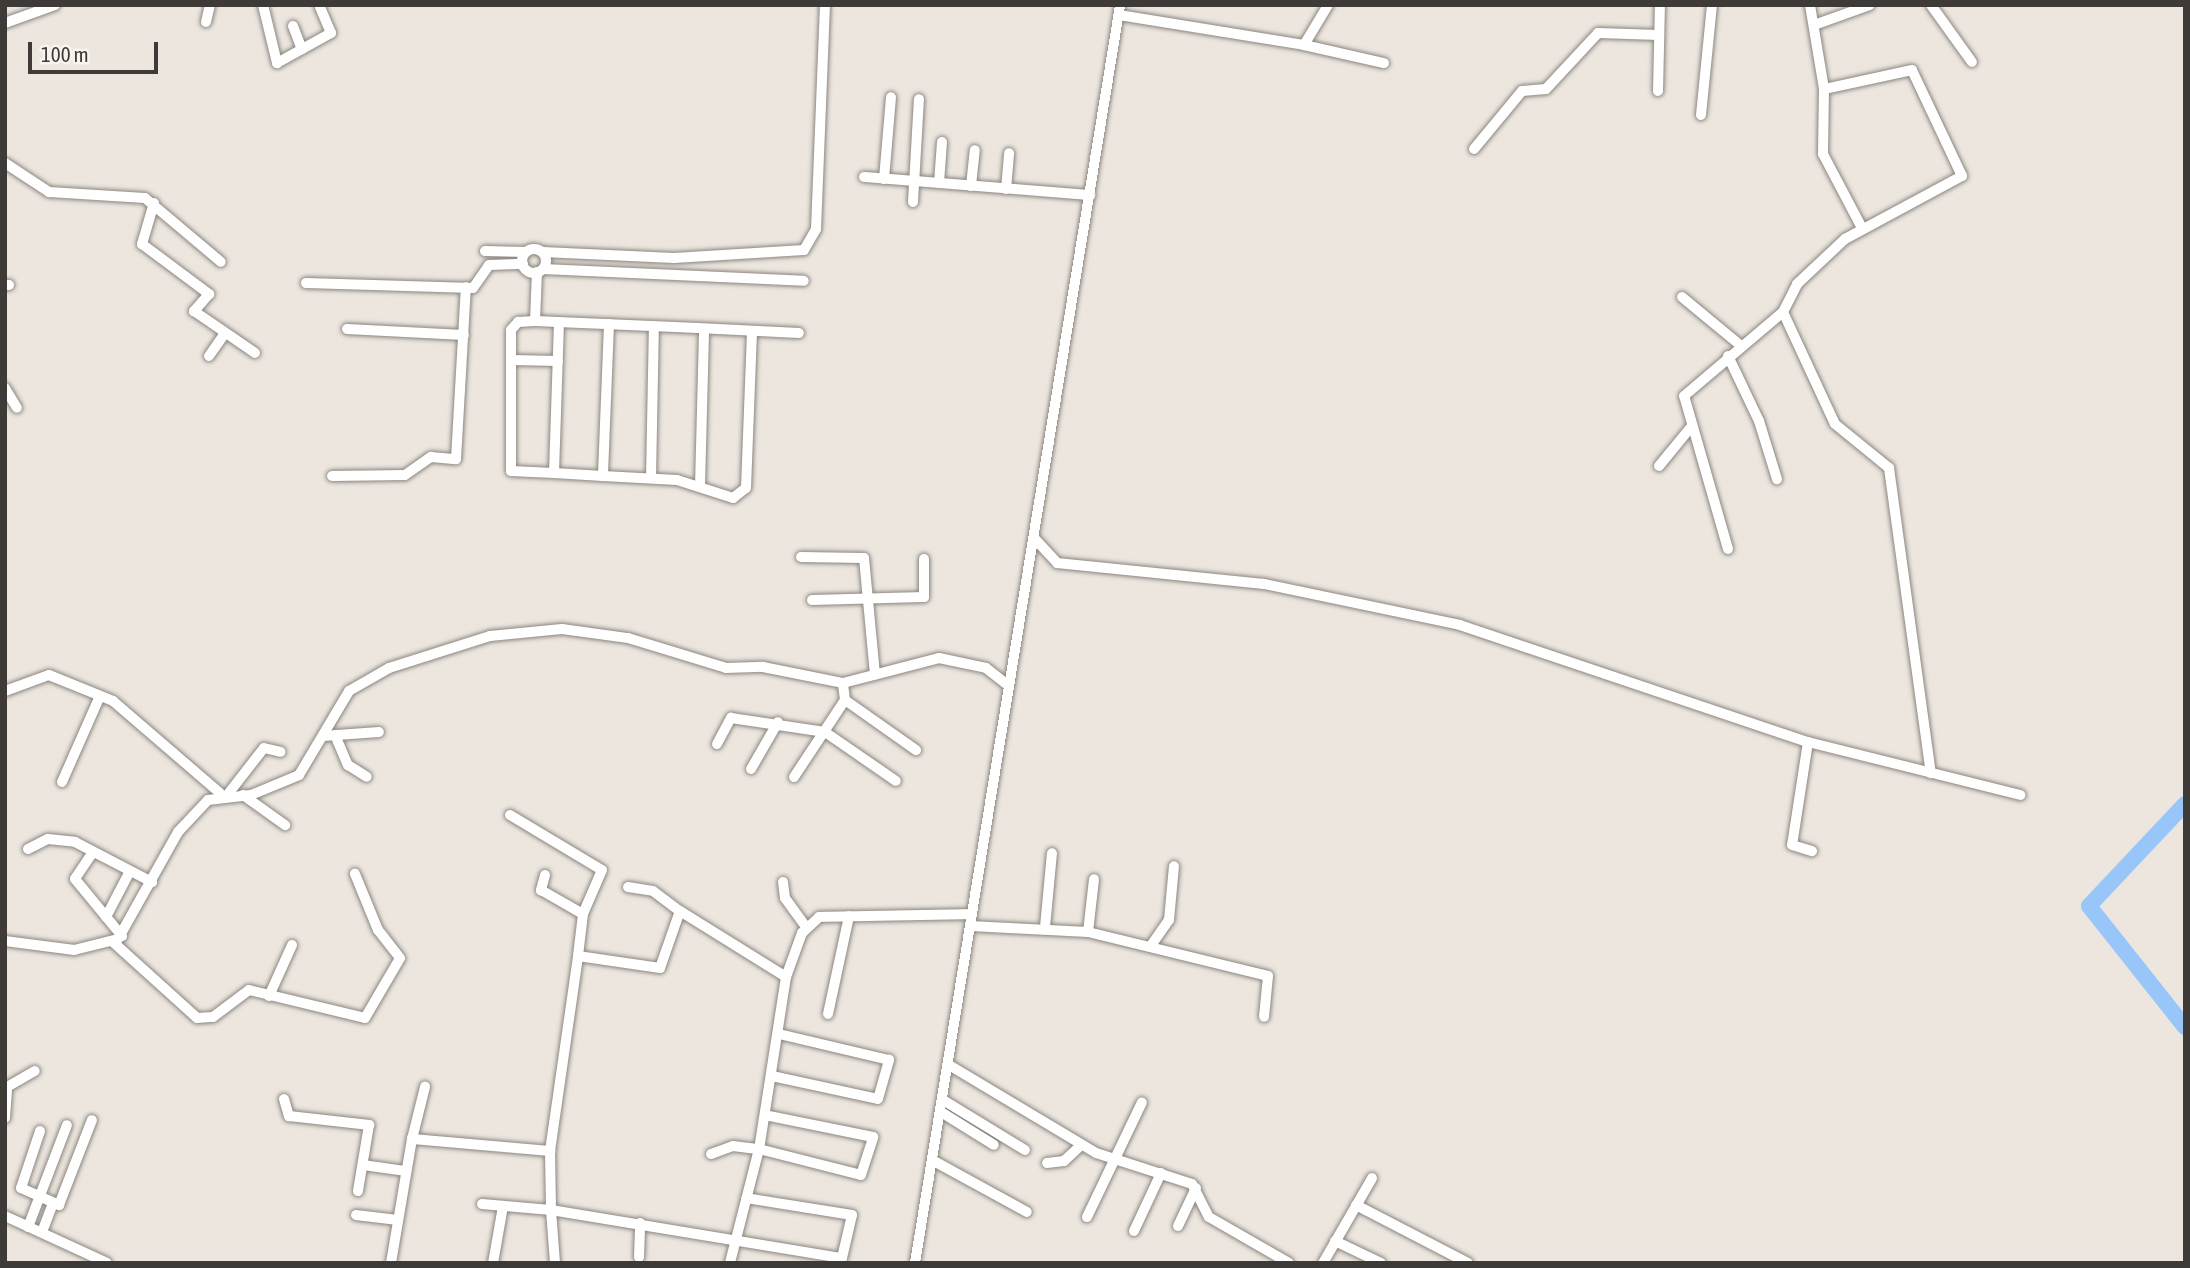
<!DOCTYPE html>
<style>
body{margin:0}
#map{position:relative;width:2190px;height:1268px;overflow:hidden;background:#ece6df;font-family:"Asap Condensed",sans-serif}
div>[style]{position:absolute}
.river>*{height:16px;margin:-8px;padding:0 8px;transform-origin:8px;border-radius:8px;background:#98c6f9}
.roads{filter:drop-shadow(0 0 2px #8b867f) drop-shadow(0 0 2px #8b867f)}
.minor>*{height:10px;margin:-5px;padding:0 5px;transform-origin:5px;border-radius:5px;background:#fff}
.minor>.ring{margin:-5px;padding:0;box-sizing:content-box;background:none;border:10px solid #fff;border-radius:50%}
span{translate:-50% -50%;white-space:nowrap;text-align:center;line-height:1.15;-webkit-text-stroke:7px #f9f4ed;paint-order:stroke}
.frame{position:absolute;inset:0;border:7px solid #3d3a38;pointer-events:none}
.scale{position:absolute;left:28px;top:42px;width:130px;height:32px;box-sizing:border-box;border:4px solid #3d3a38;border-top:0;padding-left:9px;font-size:21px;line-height:24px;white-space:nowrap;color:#3d3a38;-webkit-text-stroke:5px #f9f4ed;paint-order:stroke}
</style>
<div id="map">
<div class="river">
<div style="left:2185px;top:804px;width:140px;rotate:133.3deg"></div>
<div style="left:2089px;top:906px;width:154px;rotate:51.6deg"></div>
</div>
<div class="roads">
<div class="minor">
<div style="left:263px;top:5px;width:60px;rotate:76.4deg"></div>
<div style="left:277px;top:63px;width:62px;rotate:-29.1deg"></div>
<div style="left:331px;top:33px;width:30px;rotate:-113deg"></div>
<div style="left:1810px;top:5px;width:85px;rotate:80.5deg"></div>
<div style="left:1824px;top:89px;width:65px;rotate:90.9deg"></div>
<div style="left:1823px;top:154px;width:84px;rotate:62.2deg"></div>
<div style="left:1931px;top:5px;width:70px;rotate:54.3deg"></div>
<div style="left:1119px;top:15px;width:187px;rotate:9.2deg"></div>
<div style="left:1304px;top:45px;width:47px;rotate:-59deg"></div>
<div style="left:206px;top:22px;width:17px;rotate:-77deg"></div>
<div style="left:5px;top:23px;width:53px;rotate:-19.8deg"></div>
<div style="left:1814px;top:25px;width:59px;rotate:-19.7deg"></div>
<div style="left:293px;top:26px;width:25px;rotate:69deg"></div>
<div style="left:1304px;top:45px;width:82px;rotate:12.7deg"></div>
<div style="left:1658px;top:91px;width:86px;rotate:-88.7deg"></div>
<div style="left:1701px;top:115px;width:111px;rotate:-84.3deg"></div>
<div style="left:1474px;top:149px;width:75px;rotate:-50.4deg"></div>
<div style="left:1522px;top:91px;width:24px;rotate:-5deg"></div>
<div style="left:1546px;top:89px;width:76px;rotate:-47.1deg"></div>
<div style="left:1598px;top:33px;width:61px;rotate:1.9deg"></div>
<div style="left:5px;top:163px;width:53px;rotate:33.4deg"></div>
<div style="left:49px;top:192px;width:96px;rotate:3.6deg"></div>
<div style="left:145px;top:198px;width:99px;rotate:40.1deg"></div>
<div style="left:864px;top:177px;width:227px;rotate:4.6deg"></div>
<div style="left:884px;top:179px;width:82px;rotate:-85.1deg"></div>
<div style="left:939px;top:183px;width:41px;rotate:-85.8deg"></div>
<div style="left:971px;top:186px;width:36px;rotate:-84deg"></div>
<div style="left:1006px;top:189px;width:36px;rotate:-85deg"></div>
<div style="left:913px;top:202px;width:103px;rotate:-86.7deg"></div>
<div style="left:154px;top:203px;width:43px;rotate:106.3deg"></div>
<div style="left:142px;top:244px;width:84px;rotate:36.7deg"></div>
<div style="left:209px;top:294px;width:23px;rotate:131deg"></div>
<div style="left:194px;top:311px;width:74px;rotate:34.5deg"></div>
<div class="ring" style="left:522px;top:249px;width:14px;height:14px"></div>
<div style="left:485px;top:251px;width:41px;rotate:1.4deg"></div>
<div style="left:543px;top:252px;width:131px;rotate:2.6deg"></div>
<div style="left:674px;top:258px;width:130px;rotate:-3.5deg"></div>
<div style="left:804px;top:250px;width:24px;rotate:-60deg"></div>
<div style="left:816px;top:229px;width:224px;rotate:-87.7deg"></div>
<div style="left:543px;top:269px;width:261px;rotate:2.6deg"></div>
<div style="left:306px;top:283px;width:167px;rotate:1.7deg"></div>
<div style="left:473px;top:288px;width:28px;rotate:-55deg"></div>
<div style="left:489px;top:265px;width:34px;rotate:-2deg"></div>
<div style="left:5px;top:285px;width:4px"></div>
<div style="left:1682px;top:297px;width:75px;rotate:39.6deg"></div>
<div style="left:1783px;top:312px;width:123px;rotate:65.1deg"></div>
<div style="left:1835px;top:424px;width:70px;rotate:39.2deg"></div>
<div style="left:1889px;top:468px;width:308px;rotate:82.2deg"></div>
<div style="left:535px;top:321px;width:49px;rotate:-87.7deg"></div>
<div style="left:559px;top:322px;width:151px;rotate:91.9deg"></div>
<div style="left:554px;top:473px;width:43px;rotate:-177.3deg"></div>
<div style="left:511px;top:471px;width:141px;rotate:-90deg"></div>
<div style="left:511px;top:330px;width:11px;rotate:-49deg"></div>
<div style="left:518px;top:322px;width:17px;rotate:-3deg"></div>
<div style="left:535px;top:321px;width:163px;rotate:2.5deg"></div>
<div style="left:698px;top:328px;width:101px;rotate:2.8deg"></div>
<div style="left:609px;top:324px;width:152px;rotate:92.3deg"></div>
<div style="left:603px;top:476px;width:74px;rotate:3.1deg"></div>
<div style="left:677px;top:480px;width:59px;rotate:17.8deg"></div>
<div style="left:733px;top:498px;width:16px;rotate:-38deg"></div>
<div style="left:746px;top:488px;width:157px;rotate:-87.8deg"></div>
<div style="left:347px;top:329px;width:117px;rotate:2.9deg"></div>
<div style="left:209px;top:356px;width:28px;rotate:-55deg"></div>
<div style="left:1728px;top:356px;width:72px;rotate:64.5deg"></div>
<div style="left:1759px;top:421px;width:61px;rotate:72.8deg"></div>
<div style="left:511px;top:360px;width:47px;rotate:1.2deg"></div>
<div style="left:5px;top:388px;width:23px;rotate:59deg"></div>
<div style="left:1659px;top:466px;width:50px;rotate:-50.6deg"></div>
<div style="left:554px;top:473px;width:49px;rotate:3.5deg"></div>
<div style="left:332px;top:476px;width:73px;rotate:-0.8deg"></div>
<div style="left:405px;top:475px;width:32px;rotate:-35deg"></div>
<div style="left:431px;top:457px;width:25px;rotate:5deg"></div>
<div style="left:456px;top:459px;width:172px;rotate:-86.7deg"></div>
<div style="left:651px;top:478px;width:152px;rotate:-88.9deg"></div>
<div style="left:700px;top:486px;width:157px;rotate:-88.5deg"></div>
<div style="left:1035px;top:539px;width:33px;rotate:47deg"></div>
<div style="left:1057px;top:563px;width:208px;rotate:5.8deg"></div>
<div style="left:1264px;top:584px;width:200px;rotate:11.8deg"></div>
<div style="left:1460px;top:625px;width:367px;rotate:18.6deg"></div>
<div style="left:1808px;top:742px;width:219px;rotate:14deg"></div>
<div style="left:1728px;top:549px;width:159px;rotate:-106deg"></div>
<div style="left:1684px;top:396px;width:130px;rotate:-40.3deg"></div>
<div style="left:1783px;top:312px;width:31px;rotate:-63deg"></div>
<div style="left:1797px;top:284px;width:66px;rotate:-43.2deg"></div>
<div style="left:1845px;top:239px;width:133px;rotate:-28.3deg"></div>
<div style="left:1962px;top:176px;width:117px;rotate:-115.3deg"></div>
<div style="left:1912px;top:70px;width:90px;rotate:167.8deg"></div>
<div style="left:801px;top:557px;width:63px;rotate:0.9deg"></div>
<div style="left:864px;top:558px;width:117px;rotate:84.6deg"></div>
<div style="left:812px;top:600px;width:112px;rotate:-1.5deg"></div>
<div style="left:924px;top:597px;width:38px;rotate:-90deg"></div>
<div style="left:5px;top:691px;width:47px;rotate:-20deg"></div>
<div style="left:49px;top:675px;width:69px;rotate:22.1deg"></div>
<div style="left:113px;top:701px;width:141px;rotate:40.7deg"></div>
<div style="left:845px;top:700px;width:87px;rotate:35.2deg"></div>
<div style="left:335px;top:735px;width:33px;rotate:67deg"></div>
<div style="left:348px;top:765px;width:22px;rotate:32deg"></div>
<div style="left:323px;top:736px;width:56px;rotate:-4.1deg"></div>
<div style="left:1808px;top:742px;width:104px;rotate:98.8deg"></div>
<div style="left:1792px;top:845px;width:21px;rotate:17deg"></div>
<div style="left:717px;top:744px;width:30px;rotate:-62deg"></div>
<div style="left:731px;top:718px;width:95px;rotate:8.5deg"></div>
<div style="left:825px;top:732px;width:86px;rotate:34.6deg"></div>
<div style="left:751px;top:769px;width:54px;rotate:-60.1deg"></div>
<div style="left:794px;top:777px;width:92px;rotate:-56.5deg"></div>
<div style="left:845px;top:700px;width:17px;rotate:-97deg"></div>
<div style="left:62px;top:782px;width:94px;rotate:-66.2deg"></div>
<div style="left:228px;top:794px;width:58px;rotate:-52deg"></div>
<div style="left:264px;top:748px;width:17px;rotate:13deg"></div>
<div style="left:243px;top:795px;width:52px;rotate:35.5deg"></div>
<div style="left:510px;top:815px;width:107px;rotate:30.9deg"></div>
<div style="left:602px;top:870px;width:48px;rotate:113.4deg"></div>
<div style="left:583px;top:914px;width:42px;rotate:96.8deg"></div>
<div style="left:28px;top:849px;width:22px;rotate:-27deg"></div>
<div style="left:48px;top:839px;width:27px;rotate:6deg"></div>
<div style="left:75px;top:842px;width:87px;rotate:27.5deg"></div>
<div style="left:93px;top:852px;width:32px;rotate:124deg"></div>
<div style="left:75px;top:879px;width:74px;rotate:50.5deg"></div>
<div style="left:545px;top:875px;width:16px;rotate:105deg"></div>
<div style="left:541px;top:890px;width:48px;rotate:29.7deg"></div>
<div style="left:783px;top:882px;width:16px;rotate:83deg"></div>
<div style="left:785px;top:898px;width:36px;rotate:54deg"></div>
<div style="left:628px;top:887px;width:25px;rotate:9deg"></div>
<div style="left:653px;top:891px;width:34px;rotate:37deg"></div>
<div style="left:106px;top:917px;width:52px;rotate:-62.4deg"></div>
<div style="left:970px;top:926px;width:118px;rotate:2.9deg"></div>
<div style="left:1088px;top:932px;width:185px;rotate:13.7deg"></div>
<div style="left:1268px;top:976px;width:41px;rotate:95.6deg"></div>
<div style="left:1045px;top:927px;width:74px;rotate:-84.6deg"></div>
<div style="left:1088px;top:932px;width:53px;rotate:-83.5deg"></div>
<div style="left:5px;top:941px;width:70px;rotate:7.4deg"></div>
<div style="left:74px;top:950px;width:45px;rotate:-14deg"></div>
<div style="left:118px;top:939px;width:123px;rotate:-60.7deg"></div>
<div style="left:178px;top:832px;width:44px;rotate:-46.8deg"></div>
<div style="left:208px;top:800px;width:43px;rotate:-6.6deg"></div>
<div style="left:251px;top:795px;width:52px;rotate:-22.6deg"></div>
<div style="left:299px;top:775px;width:98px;rotate:-59.2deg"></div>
<div style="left:349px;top:691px;width:46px;rotate:-29.9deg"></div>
<div style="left:389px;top:668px;width:106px;rotate:-17.6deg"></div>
<div style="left:490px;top:636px;width:72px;rotate:-5.6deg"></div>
<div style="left:562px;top:629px;width:67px;rotate:7.8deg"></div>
<div style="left:628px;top:638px;width:102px;rotate:17deg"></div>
<div style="left:726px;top:668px;width:37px;rotate:-2deg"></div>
<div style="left:763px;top:667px;width:82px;rotate:11.3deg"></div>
<div style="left:843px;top:683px;width:99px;rotate:-14.6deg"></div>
<div style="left:939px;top:658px;width:48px;rotate:12deg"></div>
<div style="left:986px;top:668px;width:28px;rotate:38deg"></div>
<div style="left:113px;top:942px;width:113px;rotate:42.1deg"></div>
<div style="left:197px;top:1018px;width:16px;rotate:-4deg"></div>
<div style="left:213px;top:1017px;width:45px;rotate:-36.9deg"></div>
<div style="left:249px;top:990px;width:119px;rotate:13.6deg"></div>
<div style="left:365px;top:1018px;width:69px;rotate:-59.7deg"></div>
<div style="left:400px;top:958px;width:36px;rotate:-128deg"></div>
<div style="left:378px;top:930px;width:61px;rotate:-112.3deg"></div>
<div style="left:1150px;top:947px;width:33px;rotate:-55deg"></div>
<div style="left:1169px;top:920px;width:54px;rotate:-84.7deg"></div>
<div style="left:786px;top:977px;width:47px;rotate:-70deg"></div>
<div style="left:802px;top:933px;width:23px;rotate:-43deg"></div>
<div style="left:819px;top:917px;width:152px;rotate:-1.1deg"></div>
<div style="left:269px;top:996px;width:56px;rotate:-65.7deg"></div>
<div style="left:828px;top:1014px;width:100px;rotate:-77.9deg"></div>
<div style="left:949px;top:1065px;width:171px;rotate:30.9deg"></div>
<div style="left:1096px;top:1153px;width:101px;rotate:17.9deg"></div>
<div style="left:1192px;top:1184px;width:37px;rotate:63deg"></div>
<div style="left:1209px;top:1217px;width:92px;rotate:29.9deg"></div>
<div style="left:772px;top:1076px;width:108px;rotate:12.2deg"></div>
<div style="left:878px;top:1099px;width:41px;rotate:-74.2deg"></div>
<div style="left:889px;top:1060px;width:113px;rotate:-166.7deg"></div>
<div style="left:284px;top:1099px;width:18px;rotate:74deg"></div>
<div style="left:289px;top:1116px;width:81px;rotate:6.4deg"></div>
<div style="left:369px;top:1125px;width:67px;rotate:99.5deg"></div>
<div style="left:943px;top:1100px;width:96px;rotate:31.4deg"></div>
<div style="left:941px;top:1112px;width:62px;rotate:31.9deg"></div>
<div style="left:5px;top:1118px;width:31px;rotate:-86deg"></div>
<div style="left:7px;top:1087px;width:32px;rotate:-30deg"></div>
<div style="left:40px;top:1131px;width:60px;rotate:108.4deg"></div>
<div style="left:21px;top:1188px;width:42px;rotate:24.1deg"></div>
<div style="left:59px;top:1205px;width:91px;rotate:-68.8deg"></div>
<div style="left:412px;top:1139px;width:54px;rotate:-76deg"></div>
<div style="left:550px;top:1151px;width:59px;rotate:89deg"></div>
<div style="left:551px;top:1210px;width:295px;rotate:9.4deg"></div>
<div style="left:842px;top:1258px;width:44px;rotate:-76.9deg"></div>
<div style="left:852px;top:1215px;width:107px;rotate:-170.9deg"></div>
<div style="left:711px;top:1154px;width:23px;rotate:-20deg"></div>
<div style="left:733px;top:1146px;width:26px;rotate:7deg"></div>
<div style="left:759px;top:1149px;width:105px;rotate:14.3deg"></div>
<div style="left:861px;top:1175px;width:40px;rotate:-72deg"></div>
<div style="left:873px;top:1137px;width:110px;rotate:-168.5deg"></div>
<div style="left:932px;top:1160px;width:108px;rotate:28.7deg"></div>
<div style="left:1047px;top:1163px;width:17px;rotate:-7deg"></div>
<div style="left:1064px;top:1161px;width:23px;rotate:-43deg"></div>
<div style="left:363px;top:1165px;width:42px;rotate:8.1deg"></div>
<div style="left:482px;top:1204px;width:69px;rotate:5deg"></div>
<div style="left:551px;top:1210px;width:53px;rotate:85.7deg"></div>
<div style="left:1356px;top:1205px;width:126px;rotate:27.4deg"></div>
<div style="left:356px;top:1215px;width:42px;rotate:6.8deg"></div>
<div style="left:5px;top:1216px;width:112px;rotate:24.7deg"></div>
<div style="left:1087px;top:1217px;width:127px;rotate:-64.4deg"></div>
<div style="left:1178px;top:1226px;width:42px;rotate:-64.7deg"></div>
<div style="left:28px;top:1227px;width:109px;rotate:-69.1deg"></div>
<div style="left:1134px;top:1231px;width:64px;rotate:-65deg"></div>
<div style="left:42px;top:1232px;width:30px;rotate:-69deg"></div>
<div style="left:1335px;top:1241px;width:51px;rotate:25.6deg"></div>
<div style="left:639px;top:1257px;width:34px;rotate:-88deg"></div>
<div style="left:391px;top:1263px;width:126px;rotate:-80.4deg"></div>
<div style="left:412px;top:1139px;width:139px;rotate:5deg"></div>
<div style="left:550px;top:1151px;width:197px;rotate:-81.8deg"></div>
<div style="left:578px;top:956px;width:83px;rotate:8.3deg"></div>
<div style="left:660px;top:968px;width:60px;rotate:-70.7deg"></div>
<div style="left:680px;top:911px;width:125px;rotate:31.9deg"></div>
<div style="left:786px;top:977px;width:174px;rotate:98.9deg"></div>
<div style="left:759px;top:1149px;width:118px;rotate:104.3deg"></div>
<div style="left:493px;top:1263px;width:58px;rotate:-80deg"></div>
<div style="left:915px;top:1263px;width:1275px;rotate:-80.74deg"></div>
<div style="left:1323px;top:1263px;width:98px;rotate:-60deg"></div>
</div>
</div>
<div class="frame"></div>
<div class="scale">100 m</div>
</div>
